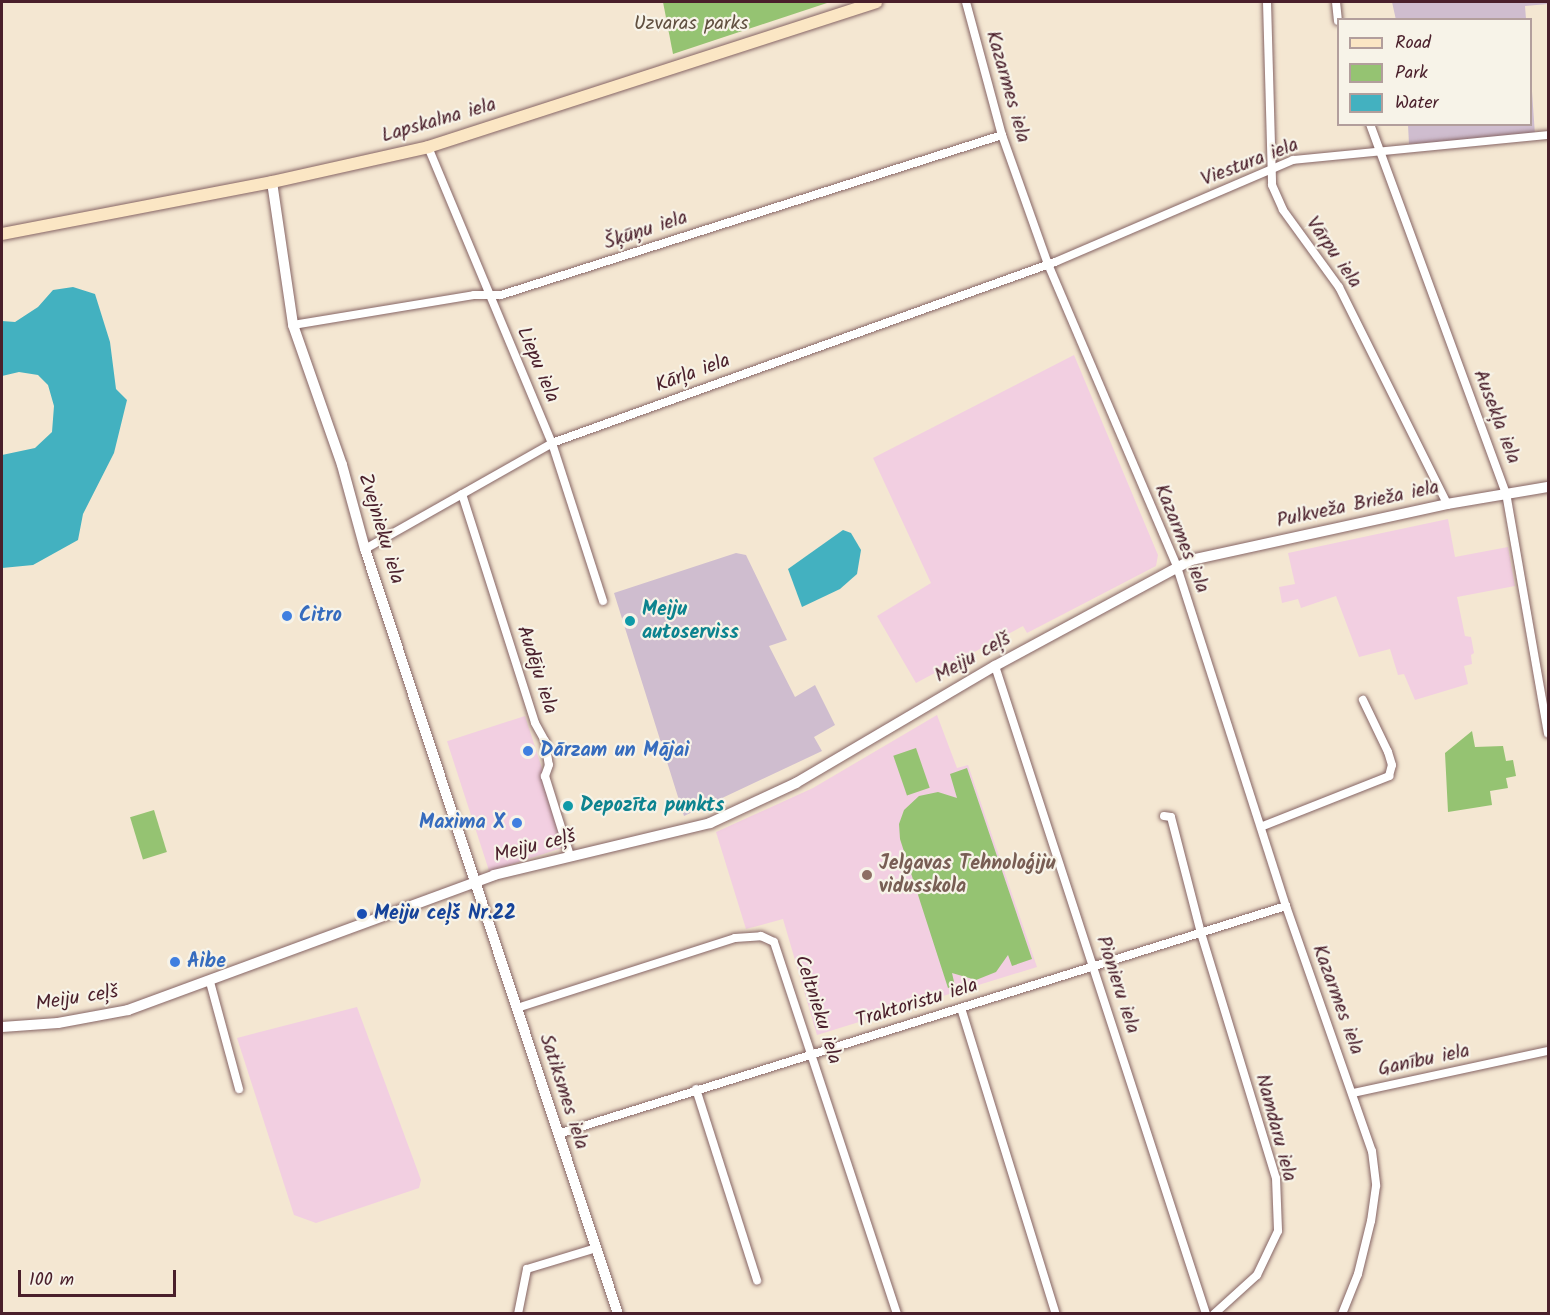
<!DOCTYPE html>
<meta charset="utf-8">
<style>
body{margin:0}
#map{position:relative;width:1550px;height:1315px;overflow:hidden;background:#f4e7d2;font-family:Kalam,sans-serif}
div>[style]{position:absolute}
.built>*{inset:0;background:#f2cfe1;transform-origin:0 0}
.industrial>*{inset:0;background:#cfbdcf}
.green>*{inset:0;background:#95c372;transform-origin:0 0}
.water>*{inset:0;background:#43b1c0}
.roads{filter:drop-shadow(0 0 2px #866565) drop-shadow(0 0 2px #866565)}
.minor>*{height:8px;margin:-4px;padding:0 4px;transform-origin:4px;border-radius:4px;background:#fff}
.tertiary>*{height:10px;margin:-5px;padding:0 5px;transform-origin:5px;border-radius:5px;background:#fff}
.secondary>*{height:12px;margin:-6px;padding:0 6px;transform-origin:6px;border-radius:6px;background:#fbe6c4}
.dots>*{width:16px;height:16px;translate:-50% -50%;box-sizing:border-box;border:3px solid #f7f3e8;border-radius:50%}
span{translate:-50% -50%;white-space:nowrap;text-align:center;line-height:1.15;-webkit-text-stroke:4.5px #f7f3e8;paint-order:stroke}
.park-label{font-size:20px;color:#605040}
.street-label{font-size:20px;color:#4a1f2b}
.culture-label{font-size:20px;color:#0d838f;font-weight:700}
.left{translate:0 -50%;text-align:left}
.shop-label{font-size:20px;color:#366cbe;font-weight:700}
.right{translate:-100% -50%;text-align:right}
.education-label{font-size:20px;color:#785e54;font-weight:700}
.transit-label{font-size:20px;color:#164399;font-weight:700}
.frame{position:absolute;inset:0;border:3px solid #4a1f2b;pointer-events:none}
.legend{position:absolute;left:1337px;top:18px;width:195px;height:108px;box-sizing:border-box;background:#f7f3e8;border:2px solid #b29e9c;margin:0;padding:8px 10px;list-style:none;font-size:18px;color:#4a1f2b}
.legend li{display:flex;align-items:center;gap:12px;height:30px}
.legend b{width:30px;border:2px solid #b29e9c}
.scale{position:absolute;left:18px;top:1270px;width:158px;height:27px;box-sizing:border-box;border:3px solid #4a1f2b;border-top:0;padding-left:8px;font-size:18px;line-height:21px;white-space:nowrap;color:#4a1f2b;-webkit-text-stroke:4px #f7f3e8;paint-order:stroke}
</style>
<div id="map">
<div class="built">
<div style="clip-path:polygon(1074px 355px,1158px 555px,1156px 566px,1027px 633px,1023px 626px,916px 683px,877px 616px,931px 583px,873px 458px)"></div>
<div style="clip-path:polygon(1448px 519px,1455px 557px,1508px 547px,1515px 586px,1457px 597px,1465px 636px,1471px 637px,1474px 653px,1471px 655px,1472px 664px,1464px 666px,1468px 684px,1415px 700px,1404px 674px,1398px 675px,1390px 649px,1359px 657px,1336px 596px,1301px 608px,1298px 599px,1282px 603px,1279px 587px,1295px 584px,1288px 553px)"></div>
<div style="clip-path:polygon(937px 715px,957px 768px,968px 765px,1037px 967px,817px 1035px,783px 919px,746px 929px,716px 832px,813px 788px)"></div>
<div style="left:525px;top:716px;width:137px;height:82px;rotate:72deg"></div>
<div style="clip-path:polygon(357px 1007px,421px 1180px,419px 1188px,316px 1223px,294px 1215px,237px 1038px)"></div>
</div>
<div class="industrial">
<div style="clip-path:polygon(1392px 2px,1548px 2px,1548px 4px,1525px 6px,1526px 19px,1396px 20px)"></div>
<div style="clip-path:polygon(1531px 77px,1535px 135px,1409px 144px,1408px 125px,1530px 124px)"></div>
<div style="clip-path:polygon(736px 553px,746px 555px,787px 640px,769px 646px,795px 697px,815px 685px,835px 725px,814px 737px,822px 751px,684px 816px,614px 593px)"></div>
</div>
<div class="green">
<div style="clip-path:polygon(663px 2px,830px 2px,673px 54px)"></div>
<div style="clip-path:polygon(1472px 731px,1475px 747px,1503px 746px,1506px 761px,1513px 760px,1516px 776px,1506px 778px,1508px 788px,1490px 791px,1492px 805px,1448px 812px,1445px 753px)"></div>
<div style="left:916px;top:748px;width:42px;height:24px;rotate:71deg"></div>
<div style="clip-path:polygon(967px 768px,1032px 959px,1012px 966px,1008px 955px,996px 972px,976px 980px,952px 973px,955px 986px,948px 988px,900px 839px,899px 824px,904px 810px,919px 796px,938px 792px,957px 798px,950px 774px)"></div>
<div style="left:154px;top:810px;width:44px;height:25px;rotate:73deg"></div>
</div>
<div class="water">
<div style="clip-path:polygon(73px 287px,95px 294px,110px 342px,116px 389px,127px 400px,114px 453px,83px 514px,78px 540px,33px 565px,2px 568px,2px 455px,35px 448px,52px 432px,54px 406px,48px 385px,38px 375px,19px 372px,2px 376px,2px 321px,15px 322px,38px 307px,53px 290px)"></div>
<div style="clip-path:polygon(843px 530px,851px 533px,861px 550px,857px 574px,840px 589px,802px 607px,788px 569px)"></div>
</div>
<div class="roads">
<div class="minor">
<div style="left:966px;top:2px;width:138px;rotate:74.9deg"></div>
<div style="left:1002px;top:135px;width:137px;rotate:70.4deg"></div>
<div style="left:1048px;top:264px;width:329px;rotate:66.9deg"></div>
<div style="left:1177px;top:567px;width:356px;rotate:72.2deg"></div>
<div style="left:1286px;top:906px;width:260px;rotate:70.7deg"></div>
<div style="left:1372px;top:1151px;width:35px;rotate:83deg"></div>
<div style="left:1376px;top:1186px;width:35px;rotate:98deg"></div>
<div style="left:1371px;top:1221px;width:55px;rotate:103.8deg"></div>
<div style="left:1358px;top:1274px;width:43px;rotate:111.8deg"></div>
<div style="left:1267px;top:2px;width:183px;rotate:88.4deg"></div>
<div style="left:1272px;top:185px;width:27px;rotate:66deg"></div>
<div style="left:1283px;top:210px;width:95px;rotate:54deg"></div>
<div style="left:1339px;top:287px;width:242px;rotate:63.5deg"></div>
<div style="left:1336px;top:2px;width:19px;rotate:84deg"></div>
<div style="left:1370px;top:124px;width:393px;rotate:69.8deg"></div>
<div style="left:1506px;top:493px;width:244px;rotate:80.1deg"></div>
<div style="left:428px;top:147px;width:321px;rotate:67.3deg"></div>
<div style="left:552px;top:443px;width:166px;rotate:72.1deg"></div>
<div style="left:293px;top:325px;width:183px;rotate:-9.4deg"></div>
<div style="left:474px;top:295px;width:27px"></div>
<div style="left:501px;top:295px;width:526px;rotate:-17.71deg"></div>
<div style="left:462px;top:494px;width:240px;rotate:72.3deg"></div>
<div style="left:535px;top:723px;width:21px;rotate:61deg"></div>
<div style="left:545px;top:741px;width:24px;rotate:81deg"></div>
<div style="left:549px;top:765px;width:12px;rotate:110deg"></div>
<div style="left:545px;top:776px;width:84px;rotate:72.6deg"></div>
<div style="left:365px;top:549px;width:215px;rotate:-29.5deg"></div>
<div style="left:552px;top:443px;width:535px;rotate:-19.79deg"></div>
<div style="left:1055px;top:262px;width:259px;rotate:-23.2deg"></div>
<div style="left:1293px;top:160px;width:256px;rotate:-5.6deg"></div>
<div style="left:995px;top:666px;width:681px;rotate:71.96deg"></div>
<div style="left:1164px;top:816px;width:7px;rotate:8deg"></div>
<div style="left:1171px;top:817px;width:120px;rotate:75.5deg"></div>
<div style="left:1201px;top:933px;width:256px;rotate:73deg"></div>
<div style="left:1276px;top:1178px;width:53px;rotate:87.8deg"></div>
<div style="left:1278px;top:1231px;width:49px;rotate:115.5deg"></div>
<div style="left:1257px;top:1275px;width:58px;rotate:137.8deg"></div>
<div style="left:1263px;top:826px;width:136px;rotate:-21.6deg"></div>
<div style="left:1389px;top:776px;width:11px;rotate:-75deg"></div>
<div style="left:1392px;top:765px;width:14px;rotate:-107deg"></div>
<div style="left:1388px;top:752px;width:58px;rotate:-115.7deg"></div>
<div style="left:210px;top:982px;width:111px;rotate:74.8deg"></div>
<div style="left:517px;top:1008px;width:229px;rotate:-17.8deg"></div>
<div style="left:735px;top:938px;width:26px;rotate:-4deg"></div>
<div style="left:761px;top:936px;width:14px;rotate:25deg"></div>
<div style="left:774px;top:942px;width:392px;rotate:71.7deg"></div>
<div style="left:961px;top:1008px;width:320px;rotate:72.8deg"></div>
<div style="left:696px;top:1089px;width:201px;rotate:72.3deg"></div>
<div style="left:1353px;top:1093px;width:199px;rotate:-12.2deg"></div>
<div style="left:558px;top:1134px;width:763px;rotate:-17.39deg"></div>
<div style="left:518px;top:1314px;width:46px;rotate:-78.7deg"></div>
<div style="left:527px;top:1269px;width:72px;rotate:-16.9deg"></div>
</div>
<div class="tertiary">
<div style="left:272px;top:182px;width:145px;rotate:81.6deg"></div>
<div style="left:293px;top:325px;width:148px;rotate:70.7deg"></div>
<div style="left:342px;top:465px;width:87px;rotate:74.7deg"></div>
<div style="left:365px;top:549px;width:806px;rotate:71.7deg"></div>
<div style="left:2px;top:1027px;width:56px;rotate:-4.1deg"></div>
<div style="left:58px;top:1023px;width:71px;rotate:-10.5deg"></div>
<div style="left:128px;top:1010px;width:390px;rotate:-20.2deg"></div>
<div style="left:494px;top:875px;width:222px;rotate:-13.5deg"></div>
<div style="left:710px;top:823px;width:95px;rotate:-24.9deg"></div>
<div style="left:796px;top:783px;width:231px;rotate:-30.5deg"></div>
<div style="left:995px;top:666px;width:223px;rotate:-28.4deg"></div>
<div style="left:1191px;top:560px;width:262px;rotate:-12.3deg"></div>
<div style="left:1447px;top:504px;width:102px;rotate:-9.6deg"></div>
</div>
<div class="secondary">
<div style="left:2px;top:234px;width:275px;rotate:-10.9deg"></div>
<div style="left:272px;top:182px;width:160px;rotate:-12.6deg"></div>
<div style="left:428px;top:147px;width:471px;rotate:-17.9deg"></div>
</div>
</div>
<div class="dots">
<div style="left:287px;top:616px;background:#3f7fe0"></div>
<div style="left:630px;top:621px;background:#0f9aa8"></div>
<div style="left:528px;top:751px;background:#3f7fe0"></div>
<div style="left:568px;top:806px;background:#0f9aa8"></div>
<div style="left:517px;top:823px;background:#3f7fe0"></div>
<div style="left:867px;top:875px;background:#8d6e63"></div>
<div style="left:362px;top:914px;background:#1a4fb4"></div>
<div style="left:175px;top:962px;background:#3f7fe0"></div>
</div>
<div class="park-label">
<span style="left:691px;top:24px">Uzvaras parks</span>
</div>
<div class="street-label">
<span style="left:1007px;top:87px;rotate:74deg">Kazarmes iela</span>
<span style="left:439px;top:121px;rotate:-16deg">Lapskalna iela</span>
<span style="left:1250px;top:163px;rotate:-21deg">Viestura iela</span>
<span style="left:646px;top:231px;rotate:-18deg">Šķūņu iela</span>
<span style="left:1333px;top:253px;rotate:55deg">Vārpu iela</span>
<span style="left:537px;top:365px;rotate:67deg">Liepu iela</span>
<span style="left:693px;top:374px;rotate:-20deg">Kārļa iela</span>
<span style="left:1496px;top:417px;rotate:69deg">Ausekļa iela</span>
<span style="left:1358px;top:505px;rotate:-12deg">Pulkveža Brieža iela</span>
<span style="left:380px;top:529px;rotate:73deg">Zvejnieku iela</span>
<span style="left:1181px;top:539px;rotate:68deg">Kazarmes iela</span>
<span style="left:973px;top:658px;rotate:-29deg">Meiju ceļš</span>
<span style="left:536px;top:670px;rotate:72deg">Audēju iela</span>
<span style="left:535px;top:847px;rotate:-14deg">Meiju ceļš</span>
<span style="left:1117px;top:985px;rotate:72deg">Pionieru iela</span>
<span style="left:77px;top:999px;rotate:-9deg">Meiju ceļš</span>
<span style="left:1337px;top:1000px;rotate:70deg">Kazarmes iela</span>
<span style="left:917px;top:1004px;rotate:-17deg">Traktoristu iela</span>
<span style="left:817px;top:1010px;rotate:72deg">Celtnieku iela</span>
<span style="left:1424px;top:1061px;rotate:-12deg">Ganību iela</span>
<span style="left:563px;top:1092px;rotate:72deg">Satiksmes iela</span>
<span style="left:1275px;top:1128px;rotate:75deg">Namdaru iela</span>
</div>
<div class="culture-label">
<span class="left" style="left:642px;top:622px">Meiju<br>autoserviss</span>
<span class="left" style="left:580px;top:806px">Depozīta punkts</span>
</div>
<div class="shop-label">
<span class="left" style="left:299px;top:616px">Citro</span>
<span class="left" style="left:540px;top:751px">Dārzam un Mājai</span>
<span class="right" style="left:505px;top:823px">Maxima X</span>
<span class="left" style="left:187px;top:962px">Aibe</span>
</div>
<div class="education-label">
<span class="left" style="left:879px;top:876px">Jelgavas Tehnoloģiju<br>vidusskola</span>
</div>
<div class="transit-label">
<span class="left" style="left:374px;top:914px">Meiju ceļš Nr.22</span>
</div>
<div class="frame"></div>
<ul class="legend">
<li><b style="height:8px;background:#fbe6c4"></b>Road</li>
<li><b style="height:16px;background:#95c372"></b>Park</li>
<li><b style="height:16px;background:#43b1c0"></b>Water</li>
</ul>
<div class="scale">100 m</div>
</div>
